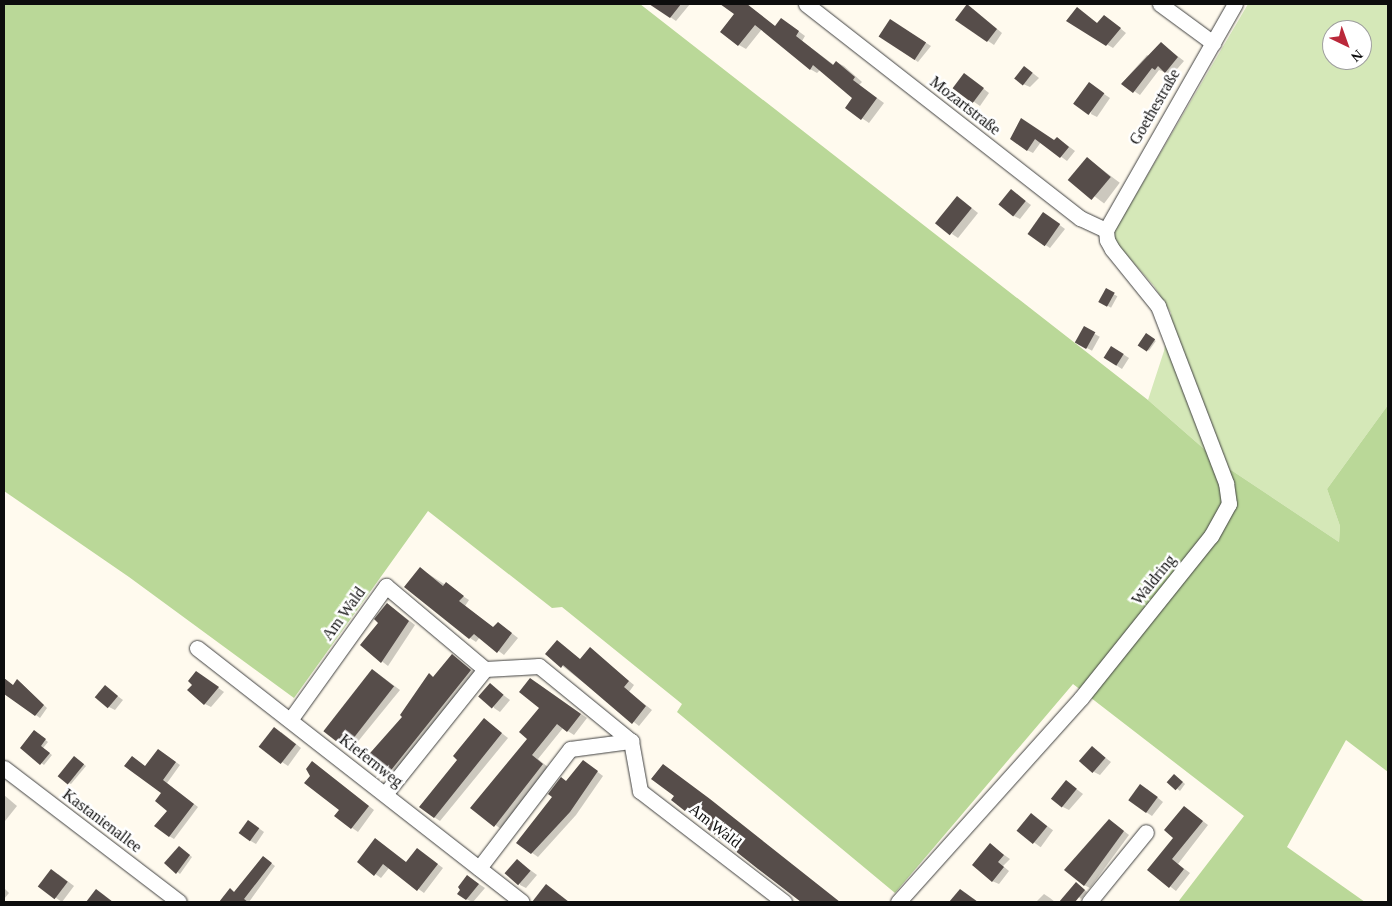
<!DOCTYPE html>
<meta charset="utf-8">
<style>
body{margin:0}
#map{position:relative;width:1392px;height:906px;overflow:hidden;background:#fffaee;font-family:"Times New Roman",serif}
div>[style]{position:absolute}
.green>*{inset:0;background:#d5e8b8}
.forest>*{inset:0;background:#bad898}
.shadow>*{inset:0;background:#0003;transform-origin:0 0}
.building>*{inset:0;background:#564d4a;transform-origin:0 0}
.roads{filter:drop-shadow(0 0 1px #404040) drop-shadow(0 0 1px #404040)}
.minor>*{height:15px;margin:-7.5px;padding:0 7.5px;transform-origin:7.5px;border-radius:7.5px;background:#fff}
span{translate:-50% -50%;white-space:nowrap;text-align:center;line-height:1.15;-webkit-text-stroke:5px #fff;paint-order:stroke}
.street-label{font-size:16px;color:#0d0d0d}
.frame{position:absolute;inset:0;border:5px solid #0d0d0d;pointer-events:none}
.north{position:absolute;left:1322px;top:20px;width:50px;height:50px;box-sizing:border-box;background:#fff;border:1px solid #9e9e9e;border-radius:50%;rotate:138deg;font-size:14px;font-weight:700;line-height:20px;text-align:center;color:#0d0d0d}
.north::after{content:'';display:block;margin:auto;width:18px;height:22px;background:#ba283a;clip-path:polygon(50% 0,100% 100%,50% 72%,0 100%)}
</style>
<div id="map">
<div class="green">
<div style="clip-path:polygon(evenodd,1248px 4px,1388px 4px,1388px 405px,1327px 489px,1340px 526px,1339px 542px,1219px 462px,1148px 400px,1164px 351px,1171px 313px,1154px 286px,1111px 237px,1248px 4px,1332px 30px,1362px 30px,1362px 60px,1332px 60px,1332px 30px)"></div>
</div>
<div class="forest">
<div style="clip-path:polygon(4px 4px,640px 4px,1148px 400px,1219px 462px,1339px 542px,1340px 526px,1327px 489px,1388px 405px,1388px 772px,1346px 740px,1287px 847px,1365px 902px,1178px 902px,1244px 816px,1073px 684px,895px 893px,677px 712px,682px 704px,562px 607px,552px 608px,428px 511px,294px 698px,129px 577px,4px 491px)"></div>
</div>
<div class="shadow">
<div style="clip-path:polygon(659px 4px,690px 4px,676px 21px,656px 7px)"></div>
<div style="clip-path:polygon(722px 4px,746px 4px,776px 27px,789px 24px,805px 36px,802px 41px,834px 65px,836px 62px,844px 66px,862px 82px,859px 85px,884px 103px,869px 123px,847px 108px,854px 98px,820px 70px,817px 73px,810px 69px,762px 29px,746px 49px,739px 45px,722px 32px,736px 14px)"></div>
<div style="clip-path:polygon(973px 9px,1002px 33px,994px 45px,957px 20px)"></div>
<div style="clip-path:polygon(1110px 20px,1126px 33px,1113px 48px,1068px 21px,1098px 24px)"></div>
<div style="clip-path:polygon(891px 21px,931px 46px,918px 62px,912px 58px)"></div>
<div style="clip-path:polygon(1167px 48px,1184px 61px,1172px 75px,1159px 70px,1140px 95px,1122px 83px,1147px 55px,1150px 57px)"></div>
<div style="clip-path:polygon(1030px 71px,1039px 78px,1030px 87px,1023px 84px)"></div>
<div style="clip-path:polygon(970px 78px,989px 93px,980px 106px,954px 88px)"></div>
<div style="clip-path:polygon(1095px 88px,1110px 98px,1097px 117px,1091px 114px)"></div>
<div style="clip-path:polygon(1022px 120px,1055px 141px,1057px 138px,1063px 142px,1075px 151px,1067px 161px,1041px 142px,1033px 153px,1027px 150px)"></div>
<div style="left:1087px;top:158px;width:41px;height:26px;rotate:37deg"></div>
<div style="clip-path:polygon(1012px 191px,1031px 205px,1020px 219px,1014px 216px)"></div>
<div style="clip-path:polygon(963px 201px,978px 213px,958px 238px,952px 234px)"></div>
<div style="clip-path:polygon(1049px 217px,1065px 229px,1050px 248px,1044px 244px)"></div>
<div style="left:1106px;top:290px;width:13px;height:13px;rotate:29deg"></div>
<div style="left:1084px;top:328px;width:18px;height:16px;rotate:29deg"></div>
<div style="left:1146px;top:334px;width:12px;height:12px;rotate:35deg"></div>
<div style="clip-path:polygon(1118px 351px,1129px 358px,1122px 369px,1105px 358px)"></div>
<div style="clip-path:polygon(427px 573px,469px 600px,465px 606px,494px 628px,504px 627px,518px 638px,504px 655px,480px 637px,476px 642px,470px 638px,406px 587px)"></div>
<div style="clip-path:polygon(393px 608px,415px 625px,388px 666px,361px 645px)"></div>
<div style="clip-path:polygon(558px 642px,581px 660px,590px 649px,634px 685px,629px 692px,652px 710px,639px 726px,547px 654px)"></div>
<div style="clip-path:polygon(452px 655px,476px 674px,391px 781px,385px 778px,404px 716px)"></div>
<div style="clip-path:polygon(373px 670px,400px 690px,351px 750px,345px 746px)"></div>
<div style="clip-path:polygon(202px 676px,224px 692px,211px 707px,205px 704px,194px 684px)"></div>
<div style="clip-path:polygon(4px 678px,13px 686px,21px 683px,47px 708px,40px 718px,4px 692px)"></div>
<div style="clip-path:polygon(537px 683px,587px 718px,574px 735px,563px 728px,538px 759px,549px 768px,501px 829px,472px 808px,529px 739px,540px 708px)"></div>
<div style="clip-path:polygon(490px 685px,510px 700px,500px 712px,494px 708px)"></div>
<div style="clip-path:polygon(105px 687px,123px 700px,115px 710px,109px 707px)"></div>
<div style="clip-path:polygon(490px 724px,508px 738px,440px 821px,434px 817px)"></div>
<div style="clip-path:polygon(281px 732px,301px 748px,288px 766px,282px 762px)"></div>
<div style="clip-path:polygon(37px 733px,48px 742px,43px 748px,52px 755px,44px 765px,22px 748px)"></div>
<div style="clip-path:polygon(1098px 752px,1111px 762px,1100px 775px,1094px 772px)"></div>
<div style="clip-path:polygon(163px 753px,180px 765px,167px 783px,198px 807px,174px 839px,169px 836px,168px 810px,163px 793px,146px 768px)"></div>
<div style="clip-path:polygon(77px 759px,86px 766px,71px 784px,69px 783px)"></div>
<div style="clip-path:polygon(583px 761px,603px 776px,576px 815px,538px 857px,518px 843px)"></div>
<div style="clip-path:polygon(313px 762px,374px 810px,358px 832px,335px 816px,340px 810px,311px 776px)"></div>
<div style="clip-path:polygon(1177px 777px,1185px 784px,1180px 791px,1169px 782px)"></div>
<div style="clip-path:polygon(1067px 782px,1083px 794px,1069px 810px,1063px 807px)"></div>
<div style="clip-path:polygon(1147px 789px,1163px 802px,1152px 816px,1146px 812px)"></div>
<div style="clip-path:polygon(4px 795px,17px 806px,5px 821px,4px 820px)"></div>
<div style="clip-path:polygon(1184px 807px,1208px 825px,1178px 864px,1190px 873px,1176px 891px,1149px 870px,1175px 838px)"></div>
<div style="left:1032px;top:815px;width:26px;height:21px;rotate:36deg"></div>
<div style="clip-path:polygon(249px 821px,264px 832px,256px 844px,249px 840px)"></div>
<div style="clip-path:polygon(1115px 824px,1129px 835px,1090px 888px,1084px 885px)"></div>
<div style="clip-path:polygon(990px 845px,1010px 859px,1003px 866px,1009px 871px,999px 884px,992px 881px)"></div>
<div style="clip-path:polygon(182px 849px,192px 857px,180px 874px,166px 863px)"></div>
<div style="clip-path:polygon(417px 849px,443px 868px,424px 893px,389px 868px,381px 878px,358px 862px,407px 863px)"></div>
<div style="clip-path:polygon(267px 860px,275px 866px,249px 902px,221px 902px,231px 890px,235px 893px)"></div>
<div style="clip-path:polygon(518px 861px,537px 875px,526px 888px,520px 885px)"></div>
<div style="clip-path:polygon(58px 874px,74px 886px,62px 902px,40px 887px)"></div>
<div style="clip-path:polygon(473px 880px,485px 888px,473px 902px,466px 899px)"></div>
<div style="clip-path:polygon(1079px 885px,1087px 892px,1081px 899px,1079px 897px)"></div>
<div style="clip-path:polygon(4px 888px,9px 893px,4px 899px)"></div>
<div style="clip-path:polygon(1044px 894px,1050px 898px,1055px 902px,1036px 902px)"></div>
</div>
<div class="building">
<div style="clip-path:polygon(649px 4px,681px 4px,670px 18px)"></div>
<div style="clip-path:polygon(720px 4px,747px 4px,775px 26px,781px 18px,799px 31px,796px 36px,833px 65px,836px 61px,855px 77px,853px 80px,877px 98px,861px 120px,845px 108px,852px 98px,813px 65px,810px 70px,755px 25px,738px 46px,720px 32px,734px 14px)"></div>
<div style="clip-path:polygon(967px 4px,997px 29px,987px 42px,955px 20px)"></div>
<div style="clip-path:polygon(1077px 7px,1097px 23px,1104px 15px,1121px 28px,1106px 46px,1066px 21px)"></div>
<div style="left:890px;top:19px;width:43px;height:21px;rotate:33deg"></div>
<div style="clip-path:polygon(1161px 42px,1178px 57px,1165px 73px,1158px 66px,1155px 70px,1152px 68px,1133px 93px,1121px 84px)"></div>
<div style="left:1024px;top:66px;width:11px;height:16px;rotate:38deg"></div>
<div style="left:964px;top:73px;width:25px;height:19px;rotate:37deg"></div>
<div style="left:1089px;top:82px;width:19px;height:27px;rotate:36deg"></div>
<div style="clip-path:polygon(1021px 118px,1054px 140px,1057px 137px,1069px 147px,1060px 158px,1035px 139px,1027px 151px,1010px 139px)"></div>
<div style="left:1087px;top:157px;width:31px;height:30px;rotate:40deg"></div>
<div style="left:1011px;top:189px;width:19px;height:20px;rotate:39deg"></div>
<div style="left:957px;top:196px;width:19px;height:35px;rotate:39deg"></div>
<div style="left:1043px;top:212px;width:21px;height:27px;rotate:35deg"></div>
<div style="left:1106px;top:288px;width:10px;height:16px;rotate:29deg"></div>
<div style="left:1084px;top:326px;width:13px;height:19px;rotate:29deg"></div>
<div style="left:1146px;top:333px;width:11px;height:15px;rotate:34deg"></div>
<div style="left:1111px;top:346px;width:15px;height:14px;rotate:32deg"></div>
<div style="clip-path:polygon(420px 567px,443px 586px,446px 582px,464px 596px,459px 601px,493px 627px,498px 622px,512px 633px,497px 653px,474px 634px,469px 639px,404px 587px)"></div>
<div style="clip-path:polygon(387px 603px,409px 621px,381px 663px,360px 645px,378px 623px,374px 619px)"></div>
<div style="clip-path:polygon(557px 640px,580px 659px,590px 647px,629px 681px,624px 687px,646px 706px,632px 724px,563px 665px,561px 668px,545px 654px)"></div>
<div style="clip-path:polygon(452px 654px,471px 670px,384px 779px,363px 761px,402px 717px,400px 715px,429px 673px,433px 677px)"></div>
<div style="left:372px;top:669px;width:28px;height:79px;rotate:38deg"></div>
<div style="clip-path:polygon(196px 671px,219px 687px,204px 705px,187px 690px,192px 685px,188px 681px)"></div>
<div style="clip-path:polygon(4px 678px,13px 685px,17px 679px,44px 705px,35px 716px,4px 694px)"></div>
<div style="clip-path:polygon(530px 678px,581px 714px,567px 732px,557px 724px,532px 755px,543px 764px,494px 827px,470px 808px,527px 739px,519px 732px,539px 708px,519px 692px)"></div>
<div style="left:490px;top:683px;width:18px;height:18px;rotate:41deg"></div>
<div style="left:105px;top:685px;width:17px;height:16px;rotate:40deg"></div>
<div style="clip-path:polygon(484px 718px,502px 733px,434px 818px,419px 807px,457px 760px,453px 756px)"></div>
<div style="left:274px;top:727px;width:28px;height:25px;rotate:38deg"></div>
<div style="clip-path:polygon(34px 730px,46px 739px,41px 746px,50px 753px,40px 765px,20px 748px)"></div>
<div style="left:1092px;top:746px;width:18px;height:20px;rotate:41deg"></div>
<div style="clip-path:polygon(158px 749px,176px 762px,163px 780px,194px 804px,169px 837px,154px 826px,167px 811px,155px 801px,161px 793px,124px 766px,132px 756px,145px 766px)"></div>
<div style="left:74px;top:756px;width:13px;height:26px;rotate:39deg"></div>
<div style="clip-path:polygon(583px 760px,598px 771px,570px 812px,531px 854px,516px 843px,552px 797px,548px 794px,561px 777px,566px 781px)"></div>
<div style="clip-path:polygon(312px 761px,369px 806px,351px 829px,334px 816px,339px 810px,304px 783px,310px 776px,306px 769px)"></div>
<div style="clip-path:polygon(663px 764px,710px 799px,840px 902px,801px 902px,758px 869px,671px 800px,674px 796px,651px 779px)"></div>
<div style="left:1174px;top:774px;width:12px;height:11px;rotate:42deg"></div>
<div style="left:1066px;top:780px;width:14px;height:24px;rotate:39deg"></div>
<div style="left:1140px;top:784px;width:22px;height:20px;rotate:36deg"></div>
<div style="clip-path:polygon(1184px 806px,1203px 821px,1172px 859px,1184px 869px,1169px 888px,1147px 870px,1173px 838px,1164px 830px)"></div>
<div style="left:1031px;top:813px;width:21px;height:23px;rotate:39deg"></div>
<div style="clip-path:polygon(1109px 819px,1124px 831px,1084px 886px,1064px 870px)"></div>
<div style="left:248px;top:820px;width:14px;height:16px;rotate:36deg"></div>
<div style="clip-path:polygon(375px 838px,406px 862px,417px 848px,438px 864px,417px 891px,383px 864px,374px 876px,357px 862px)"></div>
<div style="clip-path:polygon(990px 843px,1004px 855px,998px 862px,1004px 867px,992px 882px,972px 865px)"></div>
<div style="clip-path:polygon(179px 846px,190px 855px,176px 874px,164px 863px)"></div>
<div style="clip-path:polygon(263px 856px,272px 863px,244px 899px,248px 902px,219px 902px,230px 888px,234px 892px)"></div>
<div style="left:517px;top:859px;width:18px;height:19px;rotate:41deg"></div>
<div style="left:51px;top:869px;width:21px;height:22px;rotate:37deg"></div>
<div style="clip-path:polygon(467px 875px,479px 884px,466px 900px,457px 894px,460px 890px,458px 887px)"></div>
<div style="clip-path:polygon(1076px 882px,1085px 890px,1075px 902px,1059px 902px)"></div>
<div style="clip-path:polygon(546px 884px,569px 902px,532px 902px)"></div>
<div style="clip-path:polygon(96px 889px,113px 902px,86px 902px)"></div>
<div style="clip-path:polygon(960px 889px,978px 902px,949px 902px)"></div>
</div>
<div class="roads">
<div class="minor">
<div style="left:806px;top:4px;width:348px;rotate:38deg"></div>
<div style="left:1080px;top:218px;width:29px;rotate:25deg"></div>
<div style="left:1160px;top:4px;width:66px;rotate:36.3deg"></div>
<div style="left:197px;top:648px;width:412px;rotate:38deg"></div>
<div style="left:290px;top:720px;width:165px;rotate:-54.4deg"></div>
<div style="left:386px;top:586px;width:129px;rotate:40deg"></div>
<div style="left:485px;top:669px;width:54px;rotate:-3.2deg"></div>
<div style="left:539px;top:666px;width:119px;rotate:39.2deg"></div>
<div style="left:631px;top:741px;width:51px;rotate:79.8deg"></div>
<div style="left:640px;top:791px;width:182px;rotate:37.6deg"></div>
<div style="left:4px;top:768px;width:220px;rotate:37.4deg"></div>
<div style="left:385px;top:794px;width:160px;rotate:-51.3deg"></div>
<div style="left:479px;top:868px;width:150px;rotate:-52.6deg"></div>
<div style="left:570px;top:749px;width:62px;rotate:-7.5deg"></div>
<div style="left:898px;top:902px;width:274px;rotate:-48.1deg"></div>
<div style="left:1081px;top:698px;width:208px;rotate:-51.3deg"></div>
<div style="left:1211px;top:536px;width:37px;rotate:-61deg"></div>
<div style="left:1229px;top:504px;width:21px;rotate:-98deg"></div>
<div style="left:1226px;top:483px;width:190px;rotate:-111deg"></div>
<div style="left:1158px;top:306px;width:73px;rotate:-128.9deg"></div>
<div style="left:1112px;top:249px;width:10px;rotate:-119deg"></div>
<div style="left:1107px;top:240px;width:10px;rotate:-96deg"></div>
<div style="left:1106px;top:230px;width:260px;rotate:-60.3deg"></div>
<div style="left:1089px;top:902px;width:90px;rotate:-50.8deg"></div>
</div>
</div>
<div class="street-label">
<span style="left:965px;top:106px;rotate:38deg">Mozartstraße</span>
<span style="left:1155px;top:107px;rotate:-60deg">Goethestraße</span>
<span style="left:1154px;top:580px;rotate:-51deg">Waldring</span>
<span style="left:344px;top:614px;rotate:-54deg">Am Wald</span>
<span style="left:371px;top:761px;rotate:38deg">Kiefernweg</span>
<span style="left:102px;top:821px;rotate:37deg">Kastanienallee</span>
<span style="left:715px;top:826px;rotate:38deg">Am Wald</span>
</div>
<div class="frame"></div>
<div class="north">N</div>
</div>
